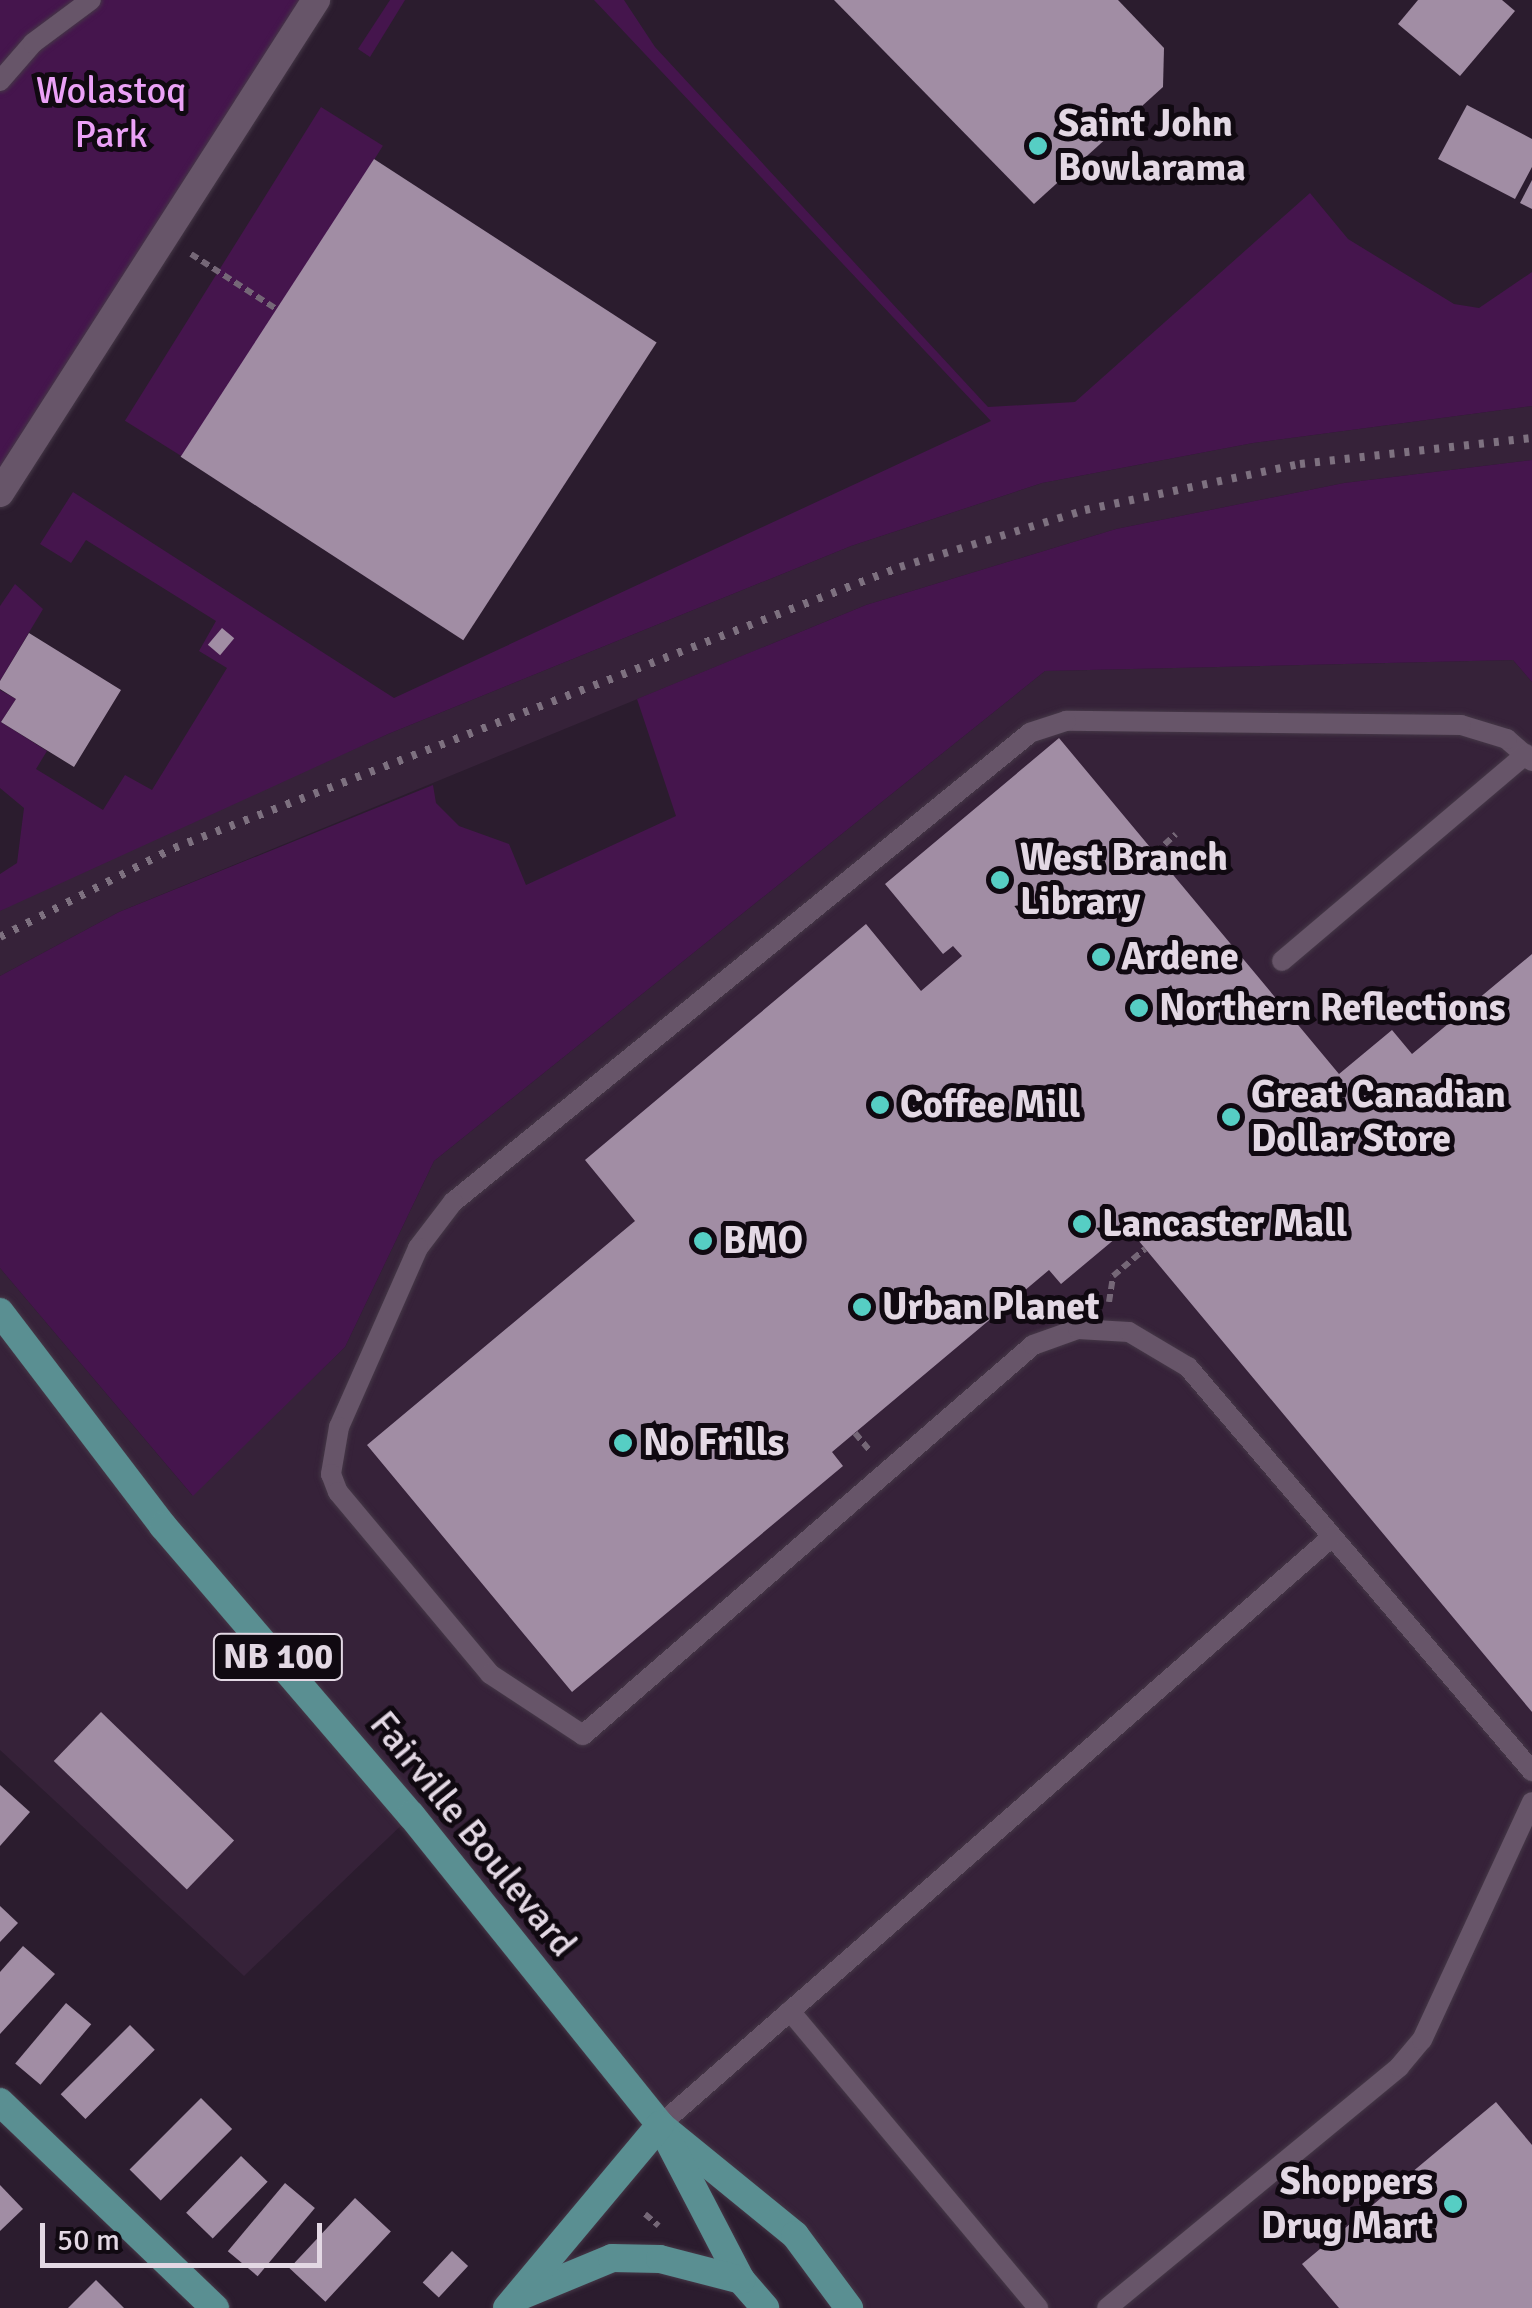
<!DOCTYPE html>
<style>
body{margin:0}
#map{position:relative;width:1532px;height:2308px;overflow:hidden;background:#2b1c2e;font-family:Signika,sans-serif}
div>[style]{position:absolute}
.built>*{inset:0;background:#362239}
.green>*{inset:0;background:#45154d;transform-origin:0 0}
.building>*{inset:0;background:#a18da4;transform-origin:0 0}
.path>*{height:6px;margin-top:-3px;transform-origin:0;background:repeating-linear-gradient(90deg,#756777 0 8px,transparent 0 13px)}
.roads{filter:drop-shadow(0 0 2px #453847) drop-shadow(0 0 2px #453847)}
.service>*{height:20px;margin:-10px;padding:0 10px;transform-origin:10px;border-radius:10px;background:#675569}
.tertiary>*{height:28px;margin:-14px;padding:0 14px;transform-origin:14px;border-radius:14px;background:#675569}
.primary>*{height:28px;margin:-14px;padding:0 14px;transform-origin:14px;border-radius:14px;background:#5a8f92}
.rail>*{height:8px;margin-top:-4px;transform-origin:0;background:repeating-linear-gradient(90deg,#7e7180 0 5px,transparent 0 15px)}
.dots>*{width:28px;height:28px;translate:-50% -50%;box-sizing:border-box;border:5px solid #100911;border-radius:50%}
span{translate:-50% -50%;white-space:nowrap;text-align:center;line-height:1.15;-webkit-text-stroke:10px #100911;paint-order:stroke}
.shield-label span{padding:2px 8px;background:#100911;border:2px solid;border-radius:8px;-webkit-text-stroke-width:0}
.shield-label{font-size:35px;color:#e3d8e4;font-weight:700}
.park-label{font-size:38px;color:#eba1f7}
.poi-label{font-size:38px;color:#e3d8e4;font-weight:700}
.left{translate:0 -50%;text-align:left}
.right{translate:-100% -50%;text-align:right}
.street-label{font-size:38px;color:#e3d8e4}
.scale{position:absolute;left:40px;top:2223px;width:282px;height:45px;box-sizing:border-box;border:5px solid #e3d8e4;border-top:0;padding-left:12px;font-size:30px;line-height:35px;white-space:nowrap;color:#e3d8e4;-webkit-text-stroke:8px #100911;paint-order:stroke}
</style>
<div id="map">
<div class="built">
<div style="clip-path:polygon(1532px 406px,1532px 460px,1344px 483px,1116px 529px,866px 605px,119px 912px,0 976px,0 911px,40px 888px,388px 734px,851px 546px,1042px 483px,1253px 443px)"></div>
<div style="clip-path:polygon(1513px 660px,1532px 682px,1532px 2308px,849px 2308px,795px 2235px,660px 2125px,411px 1816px,244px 1976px,0 1750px,0 1268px,192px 1495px,345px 1347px,434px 1161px,1045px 671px)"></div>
</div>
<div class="green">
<div style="clip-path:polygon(0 0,316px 0,0 493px)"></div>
<div style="clip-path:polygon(390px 0,405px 0,370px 57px,358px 49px)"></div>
<div style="clip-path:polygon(594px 0,624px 0,655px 47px,988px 407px,1075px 402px,1310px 193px,1348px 239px,1454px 304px,1479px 308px,1532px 272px,1532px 406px,1253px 443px,1042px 483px,851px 546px,388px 734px,0 911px,0 874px,17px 863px,24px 808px,0 788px,0 690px,16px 699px,1px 722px,47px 751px,36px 769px,103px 810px,125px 775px,152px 790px,227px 668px,199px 651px,216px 621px,86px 540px,71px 563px,40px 544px,73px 492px,394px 698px,991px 421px)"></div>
<div style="left:321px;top:107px;width:73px;height:370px;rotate:32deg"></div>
<div style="clip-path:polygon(1532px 460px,1532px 682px,1513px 660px,1045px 671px,434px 1161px,345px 1347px,193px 1496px,0 1268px,0 976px,119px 912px,433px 785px,436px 803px,459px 826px,509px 844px,526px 885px,676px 816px,637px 699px,866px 605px,1116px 529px,1344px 483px)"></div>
<div style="clip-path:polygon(15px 584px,43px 609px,0 681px,0 606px)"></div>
</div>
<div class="building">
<div style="clip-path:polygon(834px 0,1118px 0,1164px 48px,1163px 87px,1034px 204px)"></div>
<div style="clip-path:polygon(1418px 0,1502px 0,1515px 11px,1460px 76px,1398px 24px)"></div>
<div style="clip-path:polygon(1467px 105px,1532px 139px,1532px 167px,1515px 199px,1438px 159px)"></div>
<div style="left:374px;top:159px;width:337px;height:355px;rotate:33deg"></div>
<div style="clip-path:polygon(1532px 180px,1532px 209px,1520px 203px)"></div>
<div style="left:222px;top:628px;width:16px;height:22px;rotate:40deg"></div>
<div style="clip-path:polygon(29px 633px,121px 690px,74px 767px,1px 722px,16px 699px,0 689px,0 681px)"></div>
<div style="clip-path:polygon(1059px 738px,1339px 1074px,1392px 1030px,1412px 1054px,1532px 954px,1532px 1712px,1128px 1228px,1061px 1284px,1049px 1270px,832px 1452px,843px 1466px,572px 1692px,367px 1445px,635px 1221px,585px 1160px,866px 924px,921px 991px,962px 956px,953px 946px,943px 954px,885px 884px)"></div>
<div style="left:101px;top:1712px;width:185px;height:68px;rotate:44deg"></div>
<div style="clip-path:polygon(0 1785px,30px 1812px,0 1846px)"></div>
<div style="clip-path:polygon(0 1906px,18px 1923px,0 1942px)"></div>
<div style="clip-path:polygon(23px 1946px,55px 1974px,0 2034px,0 1972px)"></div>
<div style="left:66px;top:2003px;width:33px;height:79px;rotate:40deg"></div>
<div style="left:130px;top:2025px;width:35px;height:98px;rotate:45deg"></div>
<div style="left:201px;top:2098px;width:44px;height:101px;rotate:45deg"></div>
<div style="clip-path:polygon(1496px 2102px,1532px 2145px,1532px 2308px,1339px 2308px,1302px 2264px)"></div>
<div style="left:241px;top:2156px;width:37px;height:79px;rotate:44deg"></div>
<div style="left:285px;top:2183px;width:39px;height:89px;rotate:40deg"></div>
<div style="clip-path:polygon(0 2185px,23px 2209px,0 2231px)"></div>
<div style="left:355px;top:2198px;width:49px;height:96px;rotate:43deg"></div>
<div style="left:452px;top:2251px;width:22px;height:43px;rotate:43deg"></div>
<div style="clip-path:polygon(96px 2280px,124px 2308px,68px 2308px)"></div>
</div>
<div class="path">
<div style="left:191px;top:254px;width:103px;rotate:32.8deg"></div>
<div style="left:1155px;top:853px;width:28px;rotate:-42deg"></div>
<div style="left:1109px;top:1302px;width:26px;rotate:-81deg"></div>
<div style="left:1113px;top:1276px;width:42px;rotate:-40.2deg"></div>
<div style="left:855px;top:1433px;width:23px;rotate:50deg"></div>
<div style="left:645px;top:2214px;width:18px;rotate:41deg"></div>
</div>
<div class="roads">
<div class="service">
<div style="left:0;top:81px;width:50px;rotate:-49deg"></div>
<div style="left:33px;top:43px;width:72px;rotate:-36.6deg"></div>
<div style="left:1532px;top:761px;width:33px;rotate:-139deg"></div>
<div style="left:1507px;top:739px;width:48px;rotate:-163.1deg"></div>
<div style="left:1461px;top:725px;width:395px;rotate:-179.4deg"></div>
<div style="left:1066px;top:721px;width:38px;rotate:162deg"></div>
<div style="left:1030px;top:733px;width:744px;rotate:140.89deg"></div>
<div style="left:453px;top:1202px;width:58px;rotate:127.3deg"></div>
<div style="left:418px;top:1248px;width:196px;rotate:113.8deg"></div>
<div style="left:339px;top:1427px;width:48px;rotate:99.7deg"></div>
<div style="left:331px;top:1474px;width:19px;rotate:69deg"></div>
<div style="left:338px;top:1492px;width:237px;rotate:50.1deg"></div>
<div style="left:490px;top:1674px;width:111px;rotate:33.3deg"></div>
<div style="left:583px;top:1735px;width:595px;rotate:-40.91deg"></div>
<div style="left:1033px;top:1345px;width:48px;rotate:-19.6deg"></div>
<div style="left:1078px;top:1329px;width:51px;rotate:3.4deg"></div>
<div style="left:1129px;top:1332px;width:69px;rotate:30.7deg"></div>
<div style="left:1188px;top:1367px;width:531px;rotate:49.59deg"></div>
<div style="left:1282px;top:961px;width:320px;rotate:-40.3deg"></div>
<div style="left:790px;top:2011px;width:387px;rotate:50.1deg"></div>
<div style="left:660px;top:2125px;width:893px;rotate:-41.19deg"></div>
<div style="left:1107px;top:2308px;width:379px;rotate:-39.5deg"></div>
<div style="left:1399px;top:2067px;width:35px;rotate:-50deg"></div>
<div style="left:1422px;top:2040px;width:262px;rotate:-65.2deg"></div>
</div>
<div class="tertiary">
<div style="left:0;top:493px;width:586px;rotate:-57.34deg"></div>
</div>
<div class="primary">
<div style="left:0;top:1312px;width:269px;rotate:52.7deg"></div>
<div style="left:163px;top:1526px;width:381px;rotate:49.4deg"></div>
<div style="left:411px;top:1815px;width:398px;rotate:51.2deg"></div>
<div style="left:660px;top:2125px;width:174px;rotate:39.2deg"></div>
<div style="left:795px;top:2235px;width:91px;rotate:53.5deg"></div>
<div style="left:0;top:2102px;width:298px;rotate:43.8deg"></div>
<div style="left:666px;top:2136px;width:162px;rotate:62.5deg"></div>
<div style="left:741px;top:2280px;width:37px;rotate:49deg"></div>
<div style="left:518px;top:2297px;width:102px;rotate:-22.5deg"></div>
<div style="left:612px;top:2258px;width:48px;rotate:1.2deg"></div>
<div style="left:660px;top:2259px;width:84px;rotate:14.5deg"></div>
<div style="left:507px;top:2308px;width:239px;rotate:-50.1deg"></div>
</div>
</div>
<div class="rail">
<div style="left:0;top:937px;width:195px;rotate:-27.1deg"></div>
<div style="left:174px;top:848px;width:778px;rotate:-21.16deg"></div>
<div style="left:900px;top:567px;width:194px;rotate:-17.1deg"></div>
<div style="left:1085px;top:510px;width:220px;rotate:-12.1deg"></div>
<div style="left:1300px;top:464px;width:233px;rotate:-6.4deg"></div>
</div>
<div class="dots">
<div style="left:1038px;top:146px;background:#56cec4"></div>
<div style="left:1000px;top:880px;background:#56cec4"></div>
<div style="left:1101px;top:957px;background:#56cec4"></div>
<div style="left:1139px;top:1008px;background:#56cec4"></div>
<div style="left:880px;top:1105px;background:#56cec4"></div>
<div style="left:1231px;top:1117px;background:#56cec4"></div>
<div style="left:1082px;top:1224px;background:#56cec4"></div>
<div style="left:703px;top:1241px;background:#56cec4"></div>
<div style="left:862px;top:1307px;background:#56cec4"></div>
<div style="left:623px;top:1443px;background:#56cec4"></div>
<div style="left:1453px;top:2204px;background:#56cec4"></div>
</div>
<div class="shield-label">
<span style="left:278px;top:1657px">NB 100</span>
</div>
<div class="park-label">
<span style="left:111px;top:113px">Wolastoq<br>Park</span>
</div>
<div class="poi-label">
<span class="left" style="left:1058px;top:146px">Saint John<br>Bowlarama</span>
<span class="left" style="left:1020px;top:880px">West Branch<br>Library</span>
<span class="left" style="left:1121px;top:957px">Ardene</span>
<span class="left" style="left:1159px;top:1008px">Northern Reflections</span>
<span class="left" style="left:1251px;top:1117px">Great Canadian<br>Dollar Store</span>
<span class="left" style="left:900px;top:1105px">Coffee Mill</span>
<span class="left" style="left:1102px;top:1224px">Lancaster Mall</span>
<span class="left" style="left:723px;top:1241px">BMO</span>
<span class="left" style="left:882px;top:1307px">Urban Planet</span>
<span class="left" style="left:643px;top:1443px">No Frills</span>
<span class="right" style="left:1433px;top:2204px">Shoppers<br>Drug Mart</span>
</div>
<div class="street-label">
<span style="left:473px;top:1834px;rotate:51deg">Fairville Boulevard</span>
</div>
<div class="scale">50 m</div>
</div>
